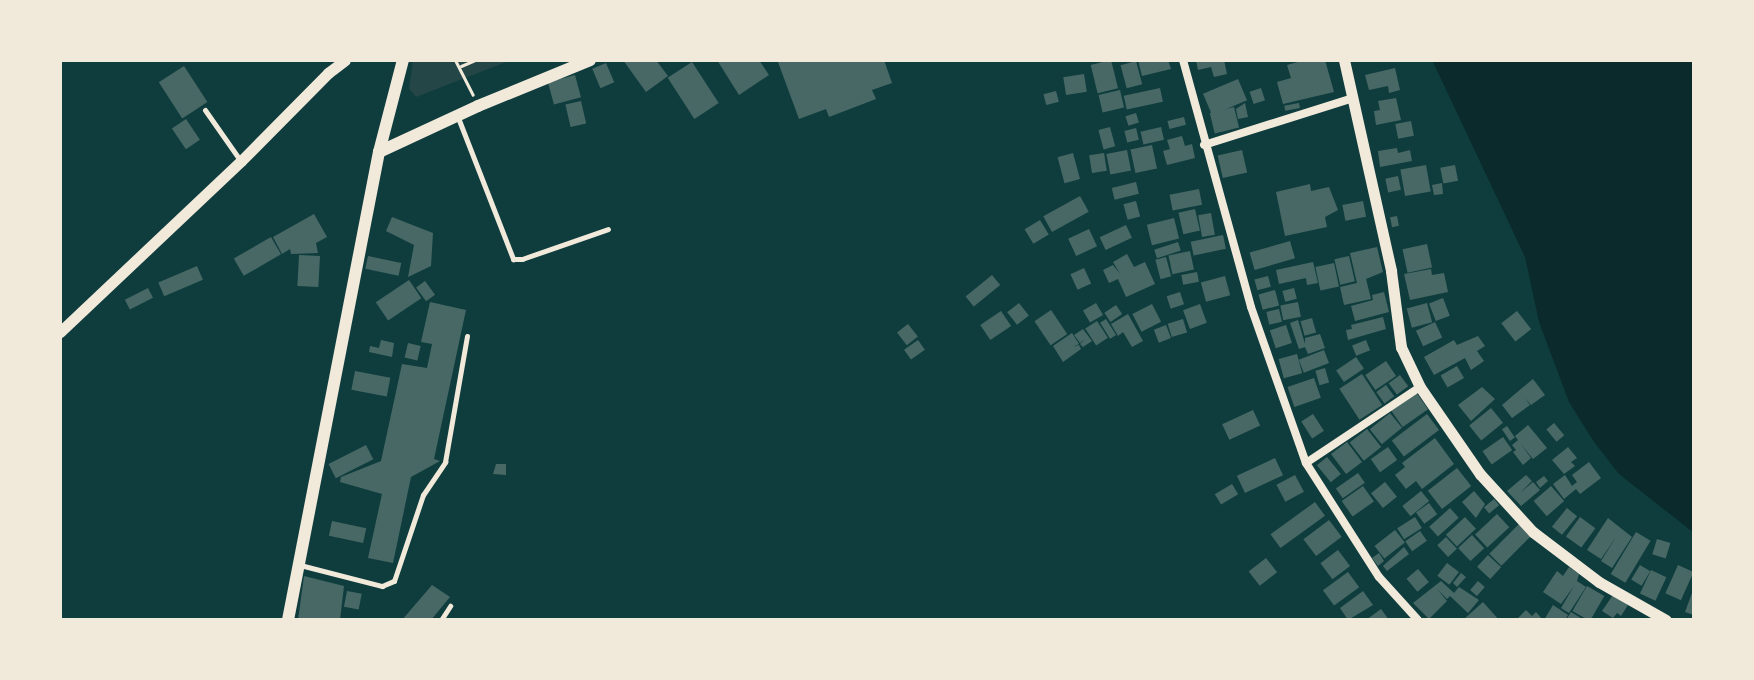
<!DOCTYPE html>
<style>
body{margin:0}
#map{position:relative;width:1754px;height:680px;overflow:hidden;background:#0f3d3e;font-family:Jost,sans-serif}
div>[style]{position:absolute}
.green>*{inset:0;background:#244646}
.water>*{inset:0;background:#0a2a2b}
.building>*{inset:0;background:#486865;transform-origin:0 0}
.path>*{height:3px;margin:-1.5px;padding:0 1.5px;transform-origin:1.5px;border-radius:1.5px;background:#f1e9da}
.service>*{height:5px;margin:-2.5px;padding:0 2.5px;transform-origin:2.5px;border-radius:2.5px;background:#f1e9da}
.minor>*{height:8px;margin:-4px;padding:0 4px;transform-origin:4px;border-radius:4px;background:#f1e9da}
.tertiary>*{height:11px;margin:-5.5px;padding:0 5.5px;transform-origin:5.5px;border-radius:5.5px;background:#f1e9da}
.secondary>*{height:12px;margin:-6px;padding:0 6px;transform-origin:6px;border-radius:6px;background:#f1e9da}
span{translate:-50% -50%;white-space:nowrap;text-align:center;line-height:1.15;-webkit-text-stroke:6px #f1e9da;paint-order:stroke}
.frame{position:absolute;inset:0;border:62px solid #f1e9da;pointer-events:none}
</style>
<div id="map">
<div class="green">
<div style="clip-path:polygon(413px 60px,511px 60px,416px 97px,409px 89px)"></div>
</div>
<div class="water">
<div style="clip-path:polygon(1432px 60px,1694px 60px,1694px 533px,1619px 474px,1594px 442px,1569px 402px,1539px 322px,1525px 257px)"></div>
</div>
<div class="building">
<div style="clip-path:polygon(623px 60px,656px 60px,668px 76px,646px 92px)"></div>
<div style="clip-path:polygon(717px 60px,759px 60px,769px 75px,739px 95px)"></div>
<div style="clip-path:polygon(783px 60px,884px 60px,892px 83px,872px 90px,876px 99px,829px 117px,826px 109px,799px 119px,778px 62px)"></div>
<div style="left:1111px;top:60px;width:29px;height:21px;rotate:76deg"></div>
<div style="clip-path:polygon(1138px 60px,1168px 60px,1171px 69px,1142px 76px)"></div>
<div style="clip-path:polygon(1196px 60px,1224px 60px,1227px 74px,1214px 77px,1211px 67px,1198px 70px)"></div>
<div style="clip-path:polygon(1305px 60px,1325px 60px,1334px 92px,1283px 104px,1277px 82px,1291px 78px,1287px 65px)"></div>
<div style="left:1136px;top:61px;width:24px;height:16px;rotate:75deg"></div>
<div style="left:692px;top:62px;width:49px;height:29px;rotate:57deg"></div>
<div style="left:606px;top:63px;width:21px;height:15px;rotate:67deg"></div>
<div style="left:184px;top:66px;width:43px;height:30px;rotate:57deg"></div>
<div style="clip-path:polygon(1395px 68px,1400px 90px,1389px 93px,1388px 86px,1369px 90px,1365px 75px)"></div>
<div style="left:1084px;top:74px;width:18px;height:21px;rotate:81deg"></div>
<div style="left:575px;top:75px;width:23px;height:28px;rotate:75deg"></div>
<div style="left:1238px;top:79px;width:23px;height:38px;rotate:67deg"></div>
<div style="left:1160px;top:88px;width:14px;height:37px;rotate:78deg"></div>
<div style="left:1261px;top:88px;width:13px;height:12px;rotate:72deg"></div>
<div style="left:1120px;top:90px;width:18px;height:22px;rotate:77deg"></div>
<div style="left:1056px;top:91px;width:11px;height:13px;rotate:75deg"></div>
<div style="clip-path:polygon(1396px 98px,1401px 120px,1376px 125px,1374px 111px,1380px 110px,1378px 101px)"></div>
<div style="left:581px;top:101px;width:23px;height:16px;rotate:77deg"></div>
<div style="clip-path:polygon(1245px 103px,1248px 117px,1238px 119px,1236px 109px)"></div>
<div style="left:1299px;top:103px;width:5px;height:15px;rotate:79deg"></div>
<div style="left:1234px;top:107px;width:21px;height:25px;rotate:76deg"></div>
<div style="left:1136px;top:113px;width:10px;height:11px;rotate:73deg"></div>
<div style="left:1184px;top:117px;width:8px;height:17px;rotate:76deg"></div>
<div style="left:186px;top:119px;width:25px;height:17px;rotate:56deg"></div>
<div style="left:1411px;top:121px;width:15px;height:16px;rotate:79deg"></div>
<div style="left:1110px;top:127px;width:20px;height:12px;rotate:75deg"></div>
<div style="left:1161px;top:127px;width:13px;height:21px;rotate:77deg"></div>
<div style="left:1136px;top:128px;width:12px;height:12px;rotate:76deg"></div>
<div style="clip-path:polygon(1182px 136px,1185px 146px,1192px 144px,1195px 158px,1167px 165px,1163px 151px,1170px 149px,1167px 140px)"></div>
<div style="left:1152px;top:145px;width:24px;height:22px;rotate:78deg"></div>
<div style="clip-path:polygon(1397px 148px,1398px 153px,1410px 150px,1412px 161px,1380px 167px,1378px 151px)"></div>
<div style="left:1127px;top:150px;width:21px;height:21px;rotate:79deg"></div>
<div style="left:1242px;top:150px;width:23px;height:25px;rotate:77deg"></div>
<div style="left:1073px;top:153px;width:27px;height:16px;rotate:75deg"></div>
<div style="left:1104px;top:153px;width:18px;height:15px;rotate:81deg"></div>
<div style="left:1426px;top:165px;width:27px;height:26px;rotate:80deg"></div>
<div style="left:1455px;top:165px;width:16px;height:15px;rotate:79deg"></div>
<div style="left:1398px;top:176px;width:14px;height:13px;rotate:78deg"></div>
<div style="left:1136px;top:182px;width:12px;height:25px;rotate:76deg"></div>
<div style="clip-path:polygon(1442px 183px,1443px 194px,1434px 195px,1432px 185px)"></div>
<div style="clip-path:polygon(1310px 184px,1311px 191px,1329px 187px,1338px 210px,1325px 217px,1327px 227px,1285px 236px,1276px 192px)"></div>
<div style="left:1199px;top:189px;width:16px;height:30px;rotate:79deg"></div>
<div style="left:1080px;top:196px;width:18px;height:42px;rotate:61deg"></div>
<div style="left:1136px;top:201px;width:16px;height:13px;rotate:75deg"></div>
<div style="left:1363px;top:201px;width:16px;height:21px;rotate:79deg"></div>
<div style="left:1195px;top:209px;width:22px;height:17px;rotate:77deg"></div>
<div style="left:1211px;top:213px;width:22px;height:13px;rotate:80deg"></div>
<div style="clip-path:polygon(314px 214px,327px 237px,316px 243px,318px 253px,291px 254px,290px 249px,282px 254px,273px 237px)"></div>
<div style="left:1397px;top:216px;width:10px;height:7px;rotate:79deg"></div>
<div style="clip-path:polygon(392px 217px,433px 233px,431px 266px,408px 277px,414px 245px,386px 231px)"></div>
<div style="left:1174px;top:218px;width:21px;height:28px;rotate:76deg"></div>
<div style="left:1040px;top:220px;width:17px;height:18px;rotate:59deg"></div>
<div style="left:1126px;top:225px;width:14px;height:29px;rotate:65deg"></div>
<div style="left:1089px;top:229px;width:19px;height:23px;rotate:65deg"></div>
<div style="left:1223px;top:235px;width:14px;height:33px;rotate:78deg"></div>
<div style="left:271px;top:237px;width:20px;height:43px;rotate:60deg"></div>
<div style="left:1290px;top:241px;width:18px;height:42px;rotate:74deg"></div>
<div style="left:1178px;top:242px;width:9px;height:25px;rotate:72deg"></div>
<div style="left:1427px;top:244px;width:24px;height:25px;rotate:78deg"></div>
<div style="clip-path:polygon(1377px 247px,1383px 272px,1366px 279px,1371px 299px,1344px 305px,1340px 287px,1357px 283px,1350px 253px)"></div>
<div style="left:1190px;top:251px;width:19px;height:22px;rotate:78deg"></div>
<div style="clip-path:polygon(1127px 254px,1134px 267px,1145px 262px,1155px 284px,1126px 297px,1118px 279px,1109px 283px,1103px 270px,1113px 265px,1120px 274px,1113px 262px)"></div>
<div style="left:299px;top:255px;width:21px;height:31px;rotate:3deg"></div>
<div style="left:368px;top:256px;width:34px;height:13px;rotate:12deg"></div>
<div style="left:1349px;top:256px;width:26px;height:15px;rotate:77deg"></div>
<div style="left:1166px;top:257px;width:20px;height:11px;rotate:75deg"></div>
<div style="clip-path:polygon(1313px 262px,1318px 283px,1307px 285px,1306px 278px,1279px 284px,1276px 270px)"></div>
<div style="left:1334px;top:263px;width:24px;height:19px;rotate:78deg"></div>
<div style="left:197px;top:266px;width:15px;height:42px;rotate:67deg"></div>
<div style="left:1084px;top:268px;width:17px;height:15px;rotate:65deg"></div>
<div style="clip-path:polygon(1431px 269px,1432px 275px,1444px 273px,1448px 292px,1410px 300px,1404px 274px)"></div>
<div style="left:1197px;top:272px;width:10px;height:16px;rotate:79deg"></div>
<div style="left:992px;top:275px;width:13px;height:34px;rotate:51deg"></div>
<div style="left:1225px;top:276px;width:20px;height:25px;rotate:75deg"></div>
<div style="left:1268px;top:276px;width:11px;height:14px;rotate:75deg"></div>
<div style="left:409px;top:280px;width:22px;height:40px;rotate:56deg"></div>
<div style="left:425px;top:281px;width:17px;height:11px;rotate:54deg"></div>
<div style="left:148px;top:288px;width:11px;height:26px;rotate:63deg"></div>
<div style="left:1294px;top:288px;width:11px;height:12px;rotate:75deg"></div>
<div style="left:1275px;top:290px;width:16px;height:17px;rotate:75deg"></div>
<div style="left:1180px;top:292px;width:13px;height:14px;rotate:72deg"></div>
<div style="clip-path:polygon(1384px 292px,1389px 312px,1355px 321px,1351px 306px,1373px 300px,1372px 295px)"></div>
<div style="left:1443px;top:298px;width:19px;height:15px;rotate:69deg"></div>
<div style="clip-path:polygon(430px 302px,466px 310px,434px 459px,440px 461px,411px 477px,393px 563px,368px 558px,382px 494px,340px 482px,341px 477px,381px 461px,402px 364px,427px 368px,432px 344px,421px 342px)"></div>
<div style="left:1298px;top:302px;width:15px;height:18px;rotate:79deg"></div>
<div style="left:1019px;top:303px;width:16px;height:15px;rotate:52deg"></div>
<div style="left:1096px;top:303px;width:14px;height:15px;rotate:60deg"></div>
<div style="left:1427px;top:303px;width:20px;height:21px;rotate:75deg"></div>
<div style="left:1152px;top:304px;width:20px;height:22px;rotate:63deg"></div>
<div style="left:1200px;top:304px;width:20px;height:18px;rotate:70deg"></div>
<div style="left:1116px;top:305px;width:11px;height:14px;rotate:56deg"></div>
<div style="left:1279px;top:309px;width:13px;height:13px;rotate:77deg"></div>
<div style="left:1051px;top:310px;width:29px;height:20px;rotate:56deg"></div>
<div style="left:1001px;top:311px;width:18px;height:25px;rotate:56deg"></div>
<div style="left:1517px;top:311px;width:23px;height:20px;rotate:52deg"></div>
<div style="clip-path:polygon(1128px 314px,1143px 341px,1132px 347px,1123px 332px,1118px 336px,1111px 324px)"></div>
<div style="clip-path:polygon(1383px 317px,1386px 329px,1348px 340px,1346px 330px,1352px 329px,1351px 325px)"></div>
<div style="left:1312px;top:318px;width:15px;height:12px;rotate:74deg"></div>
<div style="left:1106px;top:319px;width:19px;height:7px;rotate:58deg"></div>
<div style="left:1183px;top:319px;width:14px;height:16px;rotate:73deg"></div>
<div style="clip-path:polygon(1298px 320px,1305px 344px,1305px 338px,1320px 334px,1325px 348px,1308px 354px,1305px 347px,1299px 349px,1290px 323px)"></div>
<div style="left:1097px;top:321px;width:20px;height:14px;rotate:57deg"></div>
<div style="left:1435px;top:322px;width:17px;height:21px;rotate:65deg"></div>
<div style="left:908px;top:324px;width:16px;height:14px;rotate:52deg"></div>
<div style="left:1166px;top:325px;width:14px;height:13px;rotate:69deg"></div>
<div style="left:1286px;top:325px;width:19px;height:17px;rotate:72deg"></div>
<div style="clip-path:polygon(1083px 329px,1092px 341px,1083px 347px,1080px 344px,1085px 339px,1080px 343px,1074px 335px)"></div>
<div style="clip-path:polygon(1072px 333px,1079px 344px,1073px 347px,1079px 345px,1081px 349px,1063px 362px,1053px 346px)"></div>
<div style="clip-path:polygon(1478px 336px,1485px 346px,1477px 351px,1484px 361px,1471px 370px,1460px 348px,1465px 358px,1434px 375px,1424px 357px,1454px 340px,1457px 345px)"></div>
<div style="clip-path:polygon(381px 340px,394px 343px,392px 357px,369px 352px,370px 346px,379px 348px)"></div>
<div style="left:918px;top:340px;width:12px;height:17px;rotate:55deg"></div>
<div style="left:1366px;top:340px;width:11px;height:15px;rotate:68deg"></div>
<div style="left:408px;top:343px;width:13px;height:15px;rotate:13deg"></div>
<div style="left:1324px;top:350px;width:14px;height:27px;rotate:69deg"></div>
<div style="left:1297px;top:354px;width:20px;height:19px;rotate:75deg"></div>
<div style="left:1356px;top:357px;width:14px;height:24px;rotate:56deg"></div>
<div style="left:1386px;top:361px;width:18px;height:25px;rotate:56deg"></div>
<div style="left:1457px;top:366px;width:14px;height:19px;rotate:60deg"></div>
<div style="left:1325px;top:368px;width:15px;height:10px;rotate:74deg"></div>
<div style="left:355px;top:371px;width:36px;height:19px;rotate:11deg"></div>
<div style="left:1362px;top:374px;width:37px;height:27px;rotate:57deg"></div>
<div style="left:1400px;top:375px;width:14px;height:14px;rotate:54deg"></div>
<div style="left:1314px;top:378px;width:21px;height:28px;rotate:71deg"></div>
<div style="clip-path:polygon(1533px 379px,1545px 395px,1531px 405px,1525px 398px,1530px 405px,1512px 418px,1502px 405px)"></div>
<div style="left:1386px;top:385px;width:14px;height:12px;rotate:54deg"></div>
<div style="clip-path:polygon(1482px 387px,1495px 399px,1471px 421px,1458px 405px)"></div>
<div style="left:1416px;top:392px;width:21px;height:31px;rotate:55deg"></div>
<div style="left:1491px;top:408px;width:19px;height:28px;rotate:51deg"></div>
<div style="left:1253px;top:410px;width:17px;height:34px;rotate:65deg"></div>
<div style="left:1390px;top:413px;width:19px;height:26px;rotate:51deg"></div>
<div style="left:1313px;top:414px;width:20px;height:14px;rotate:57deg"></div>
<div style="left:1427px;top:414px;width:20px;height:44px;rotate:53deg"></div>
<div style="left:1554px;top:423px;width:16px;height:10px;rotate:50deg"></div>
<div style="clip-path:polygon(1528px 425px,1547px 448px,1533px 459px,1520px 443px,1531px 458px,1523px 465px,1513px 452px,1516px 450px,1512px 445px,1518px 440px,1515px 436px)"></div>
<div style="left:1507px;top:426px;width:14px;height:6px;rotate:56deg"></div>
<div style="left:1367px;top:429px;width:23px;height:22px;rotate:52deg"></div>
<div style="left:1503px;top:437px;width:16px;height:25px;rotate:55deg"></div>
<div style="clip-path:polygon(1435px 438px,1454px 464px,1422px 489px,1416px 481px,1406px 489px,1395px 475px,1405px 467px,1402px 463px)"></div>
<div style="left:1347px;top:442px;width:25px;height:20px;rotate:53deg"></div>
<div style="left:366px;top:445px;width:16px;height:42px;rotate:63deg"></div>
<div style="left:1388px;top:447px;width:16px;height:21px;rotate:55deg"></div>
<div style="clip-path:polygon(1568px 447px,1577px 458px,1571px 462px,1575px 466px,1564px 474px,1552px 460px)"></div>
<div style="left:1327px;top:457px;width:22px;height:13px;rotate:51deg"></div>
<div style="left:1275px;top:458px;width:19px;height:42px;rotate:65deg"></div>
<div style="clip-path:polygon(1589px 462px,1601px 478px,1580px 494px,1576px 489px,1564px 499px,1553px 484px,1565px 475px,1572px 486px,1577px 482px,1572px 475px)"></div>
<div style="clip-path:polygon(496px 464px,506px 464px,506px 475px,493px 474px)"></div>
<div style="left:1457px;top:468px;width:23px;height:37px;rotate:52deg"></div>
<div style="left:1358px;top:473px;width:12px;height:27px;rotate:55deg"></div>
<div style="left:1295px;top:475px;width:19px;height:21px;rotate:62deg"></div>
<div style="clip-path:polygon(1526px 475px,1532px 481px,1520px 493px,1533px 482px,1540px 490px,1521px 506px,1507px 491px)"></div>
<div style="clip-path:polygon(1544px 476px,1548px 481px,1540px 488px,1536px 482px)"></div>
<div style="left:1385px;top:482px;width:19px;height:18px;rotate:51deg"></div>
<div style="left:1232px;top:484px;width:12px;height:20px;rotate:59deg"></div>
<div style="left:1363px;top:486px;width:19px;height:26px;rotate:55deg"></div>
<div style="left:1551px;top:486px;width:20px;height:23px;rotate:49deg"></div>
<div style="left:1421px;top:491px;width:13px;height:24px;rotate:51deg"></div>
<div style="clip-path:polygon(1474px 491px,1485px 504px,1476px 518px,1462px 502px)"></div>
<div style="left:1494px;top:499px;width:8px;height:13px;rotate:50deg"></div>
<div style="left:1315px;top:502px;width:17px;height:55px;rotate:54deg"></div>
<div style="left:1429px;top:503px;width:14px;height:16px;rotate:54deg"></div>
<div style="left:1450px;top:508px;width:13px;height:28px;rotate:48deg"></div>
<div style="left:1567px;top:508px;width:13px;height:24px;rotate:39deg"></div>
<div style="left:1497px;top:514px;width:18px;height:30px;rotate:47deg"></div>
<div style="left:1415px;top:517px;width:13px;height:21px;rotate:58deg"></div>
<div style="left:1465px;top:517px;width:16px;height:26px;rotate:47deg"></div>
<div style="left:1580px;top:517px;width:19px;height:24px;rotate:36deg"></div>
<div style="clip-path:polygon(1608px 518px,1632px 537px,1612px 568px,1601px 561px,1616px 537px,1601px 559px,1587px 550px)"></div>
<div style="left:1329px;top:520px;width:21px;height:32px;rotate:53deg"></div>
<div style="left:332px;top:521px;width:35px;height:15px;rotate:12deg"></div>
<div style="left:1519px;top:524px;width:17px;height:42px;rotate:45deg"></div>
<div style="left:1395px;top:530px;width:16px;height:26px;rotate:52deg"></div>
<div style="left:1420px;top:531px;width:12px;height:18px;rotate:55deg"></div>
<div style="left:1636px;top:532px;width:17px;height:49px;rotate:31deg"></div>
<div style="left:1472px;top:535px;width:18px;height:19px;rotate:47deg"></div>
<div style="left:1446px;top:537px;width:16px;height:12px;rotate:47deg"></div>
<div style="left:1657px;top:539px;width:14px;height:16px;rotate:17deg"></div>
<div style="clip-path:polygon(1404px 547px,1409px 554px,1387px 571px,1383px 566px)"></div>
<div style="left:1338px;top:550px;width:20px;height:22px;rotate:53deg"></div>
<div style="clip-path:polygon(1379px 553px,1384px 561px,1378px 566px,1372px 558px)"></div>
<div style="left:1488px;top:555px;width:18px;height:16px;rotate:43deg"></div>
<div style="left:1266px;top:558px;width:18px;height:22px;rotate:52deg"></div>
<div style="left:1447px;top:563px;width:15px;height:16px;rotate:37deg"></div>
<div style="left:1640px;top:565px;width:12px;height:17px;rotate:31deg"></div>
<div style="left:1678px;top:565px;width:17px;height:31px;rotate:24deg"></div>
<div style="clip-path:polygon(1569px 567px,1579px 574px,1577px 581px,1586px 587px,1569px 613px,1561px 608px,1574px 586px,1561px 604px,1543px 592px,1557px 571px,1563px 576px)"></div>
<div style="left:1418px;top:569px;width:17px;height:15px;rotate:50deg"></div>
<div style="left:1651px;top:570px;width:17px;height:26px;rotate:25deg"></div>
<div style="left:1348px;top:572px;width:19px;height:31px;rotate:54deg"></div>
<div style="clip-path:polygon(1461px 573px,1466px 577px,1457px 587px,1453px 583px)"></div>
<div style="clip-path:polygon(304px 576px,344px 586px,340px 620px,298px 620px)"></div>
<div style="clip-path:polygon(1441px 581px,1454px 593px,1459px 587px,1479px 600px,1468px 613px,1450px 596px,1447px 599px,1437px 589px,1447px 601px,1429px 619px,1413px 603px)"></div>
<div style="left:1478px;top:581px;width:9px;height:12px;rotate:41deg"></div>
<div style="clip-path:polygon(432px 585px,450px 597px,431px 620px,402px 620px)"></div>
<div style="left:1587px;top:586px;width:20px;height:29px;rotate:30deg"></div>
<div style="left:347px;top:591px;width:15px;height:16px;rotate:11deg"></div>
<div style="clip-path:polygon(1363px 591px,1373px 605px,1348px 620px,1340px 608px)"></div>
<div style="clip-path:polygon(1692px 593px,1694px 594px,1694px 615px,1685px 612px)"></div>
<div style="clip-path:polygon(1613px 595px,1628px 605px,1621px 616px,1617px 613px,1613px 618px,1602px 611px)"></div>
<div style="clip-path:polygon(1483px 602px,1499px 620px,1463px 620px)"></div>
<div style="clip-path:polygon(1553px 605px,1568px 615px,1565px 620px,1544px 620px)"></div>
<div style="clip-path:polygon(1381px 609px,1389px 620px,1366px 620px)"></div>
<div style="clip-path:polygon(1526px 610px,1532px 616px,1536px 612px,1543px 620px,1516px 620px)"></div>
<div style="clip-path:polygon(1571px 612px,1584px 620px,1566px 620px)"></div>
</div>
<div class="path">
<div style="left:455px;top:60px;width:39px;rotate:63deg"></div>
<div style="left:461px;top:66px;width:15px;rotate:-23deg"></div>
</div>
<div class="service">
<div style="left:205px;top:110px;width:61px;rotate:55deg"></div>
<div style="left:457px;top:115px;width:155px;rotate:68.7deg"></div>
<div style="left:513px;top:259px;width:9px"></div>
<div style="left:522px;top:259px;width:91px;rotate:-19.2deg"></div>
<div style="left:300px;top:565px;width:85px;rotate:14.4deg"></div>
<div style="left:382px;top:586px;width:13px;rotate:-23deg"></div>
<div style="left:394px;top:581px;width:91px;rotate:-71.4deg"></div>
<div style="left:423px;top:495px;width:40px;rotate:-56deg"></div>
<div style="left:445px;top:462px;width:128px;rotate:-80.1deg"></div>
<div style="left:441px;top:620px;width:17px;rotate:-57deg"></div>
</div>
<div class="minor">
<div style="left:1183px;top:60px;width:256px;rotate:74.6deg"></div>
<div style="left:1251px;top:307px;width:165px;rotate:70.6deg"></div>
<div style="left:1306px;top:463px;width:135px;rotate:57.4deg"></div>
<div style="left:1379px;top:577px;width:58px;rotate:47.8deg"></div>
<div style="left:1204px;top:145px;width:156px;rotate:-17.5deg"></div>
<div style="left:1306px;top:463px;width:137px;rotate:-33.7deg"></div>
</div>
<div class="tertiary">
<div style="left:1344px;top:60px;width:216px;rotate:77.4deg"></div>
<div style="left:1391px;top:271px;width:77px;rotate:82.5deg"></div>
<div style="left:1401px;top:347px;width:44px;rotate:64.6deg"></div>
<div style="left:1420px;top:387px;width:106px;rotate:55.4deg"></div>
<div style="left:1480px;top:474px;width:79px;rotate:47.6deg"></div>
<div style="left:1533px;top:532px;width:83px;rotate:37.1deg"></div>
<div style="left:1599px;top:582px;width:77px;rotate:29.6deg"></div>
<div style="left:60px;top:332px;width:249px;rotate:-43.4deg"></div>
<div style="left:241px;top:161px;width:124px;rotate:-45.3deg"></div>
<div style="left:328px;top:73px;width:21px;rotate:-37deg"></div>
</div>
<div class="secondary">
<div style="left:379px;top:152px;width:95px;rotate:-75.4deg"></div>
<div style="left:288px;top:620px;width:477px;rotate:-79deg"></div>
<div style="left:379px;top:152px;width:109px;rotate:-24.9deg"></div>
<div style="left:478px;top:106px;width:121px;rotate:-22.3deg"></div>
</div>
<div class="frame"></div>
</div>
